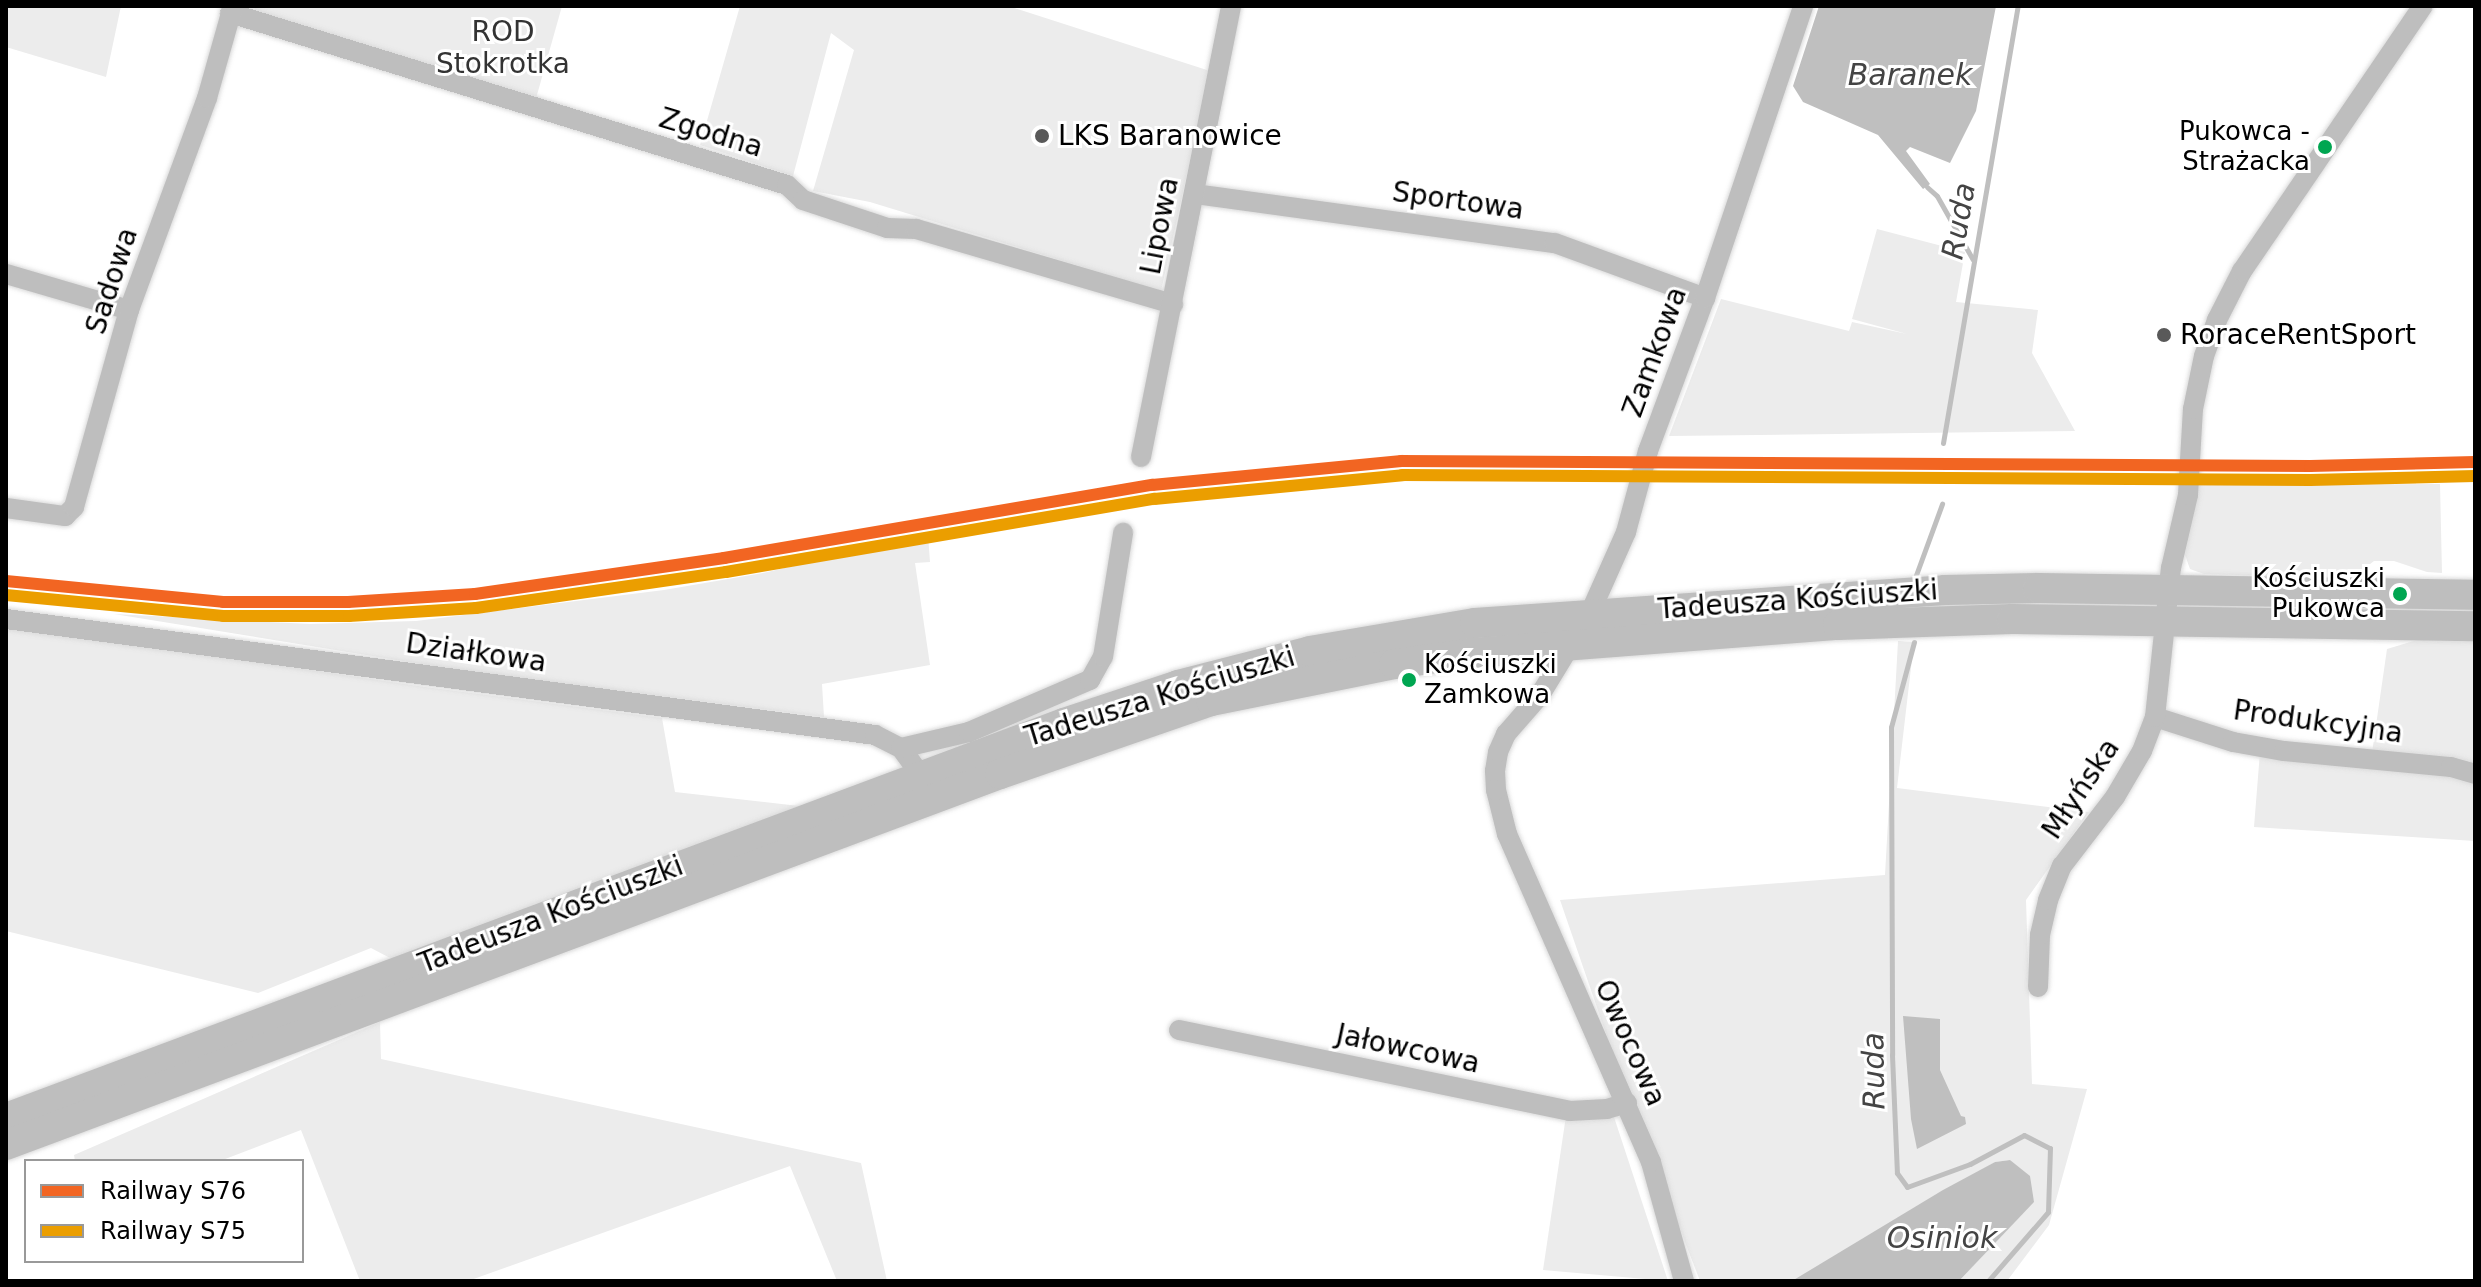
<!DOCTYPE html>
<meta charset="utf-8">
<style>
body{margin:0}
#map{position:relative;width:2481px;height:1287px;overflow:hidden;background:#fff;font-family:"DejaVu Sans",sans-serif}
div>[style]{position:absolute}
.green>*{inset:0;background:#ececec}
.water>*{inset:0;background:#bfbfbf}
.stream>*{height:5px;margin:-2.5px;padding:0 2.5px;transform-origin:2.5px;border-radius:2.5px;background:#bfbfbf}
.roads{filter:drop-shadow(0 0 2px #dbdbdb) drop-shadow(0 0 2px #dbdbdb)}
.street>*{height:20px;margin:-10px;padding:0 10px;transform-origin:10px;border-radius:10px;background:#bebebe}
.primary>*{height:30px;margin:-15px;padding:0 15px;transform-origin:15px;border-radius:15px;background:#bebebe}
.rail-1>*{height:12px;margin:-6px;padding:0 6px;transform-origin:6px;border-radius:6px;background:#f26522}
.rail-2>*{height:12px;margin:-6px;padding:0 6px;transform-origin:6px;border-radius:6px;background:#eb9e00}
.dots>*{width:22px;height:22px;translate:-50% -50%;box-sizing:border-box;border:4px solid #fff;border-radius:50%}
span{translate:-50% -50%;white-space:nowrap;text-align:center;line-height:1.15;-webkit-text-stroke:6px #fff;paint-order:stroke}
.bus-label{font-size:26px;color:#000}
.right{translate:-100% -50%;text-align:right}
.left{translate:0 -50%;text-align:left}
.park-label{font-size:28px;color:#333}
.street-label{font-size:28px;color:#000}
.poi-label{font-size:28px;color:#000}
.water-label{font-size:30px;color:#444;font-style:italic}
.frame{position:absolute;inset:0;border:8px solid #000;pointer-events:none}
.legend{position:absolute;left:24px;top:1159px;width:280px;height:104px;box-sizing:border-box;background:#fff;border:2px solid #999;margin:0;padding:10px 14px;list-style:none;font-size:24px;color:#000}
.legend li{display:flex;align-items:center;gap:16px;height:40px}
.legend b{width:40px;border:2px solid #999}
</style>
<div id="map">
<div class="green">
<div style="clip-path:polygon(6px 6px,121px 6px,106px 77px,6px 47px)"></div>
<div style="clip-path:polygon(252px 6px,562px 6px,535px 102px,261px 16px)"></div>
<div style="clip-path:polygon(740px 6px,1008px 6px,1210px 71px,1161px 291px,870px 202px,813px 191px,854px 50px,831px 33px,793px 176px,700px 145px)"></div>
<div style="clip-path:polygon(1877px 229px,1965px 252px,1956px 302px,2038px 310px,2032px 353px,2075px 431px,1669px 436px,1721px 299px,1849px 331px,1852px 322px,1907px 334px,1852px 319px)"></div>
<div style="clip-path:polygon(2440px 484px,2442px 573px,2427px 572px,2394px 561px,2374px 561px,2361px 571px,2334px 578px,2204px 574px,2190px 569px,2185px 555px,2197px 485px)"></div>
<div style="clip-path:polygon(928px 535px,930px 562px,915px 563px,930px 665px,822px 684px,824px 717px,452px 669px,114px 614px,310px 624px,416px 621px,664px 590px,763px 573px)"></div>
<div style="clip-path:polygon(6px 625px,425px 687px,662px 718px,675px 792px,799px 806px,392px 959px,371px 948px,258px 993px,6px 931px)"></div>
<div style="clip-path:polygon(2417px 640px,2475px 640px,2475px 841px,2254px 827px,2260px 752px,2372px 753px,2387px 649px)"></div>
<div style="clip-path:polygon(1898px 641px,1914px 642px,1897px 788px,2089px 812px,2026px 900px,2032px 1084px,2087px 1089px,2049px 1225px,2007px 1281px,1959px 1281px,2034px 1201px,2010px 1160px,1995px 1162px,1796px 1281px,1700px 1281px,1613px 1054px,1560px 900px,1885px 875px)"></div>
<div style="clip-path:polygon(380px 1022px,381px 1059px,861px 1163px,887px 1281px,837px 1281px,790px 1166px,468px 1281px,360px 1281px,301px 1130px,220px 1161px,75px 1161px,74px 1155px)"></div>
<div style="clip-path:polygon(1566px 1116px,1614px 1117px,1668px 1281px,1543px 1270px)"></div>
</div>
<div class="water">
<div style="clip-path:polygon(1819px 6px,1996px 6px,1976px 111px,1950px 163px,1910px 147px,1906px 151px,1930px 184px,1923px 189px,1878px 135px,1803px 102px,1793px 86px)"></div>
<div style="clip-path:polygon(1903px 1016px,1940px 1019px,1940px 1070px,1961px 1116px,1965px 1117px,1966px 1124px,1917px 1149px,1911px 1119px)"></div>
<div style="clip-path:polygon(2010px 1160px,2030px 1176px,2034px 1202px,1959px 1281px,1792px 1281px,1943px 1190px,1995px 1162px)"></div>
</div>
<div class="stream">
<div style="left:1927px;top:187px;width:13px;rotate:42deg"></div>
<div style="left:1937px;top:196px;width:73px;rotate:60.6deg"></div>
<div style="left:1943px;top:443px;width:443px;rotate:-80.3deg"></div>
<div style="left:1916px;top:575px;width:76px;rotate:-69.9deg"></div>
<div style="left:1914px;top:642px;width:88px;rotate:105.1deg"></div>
<div style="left:1891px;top:727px;width:328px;rotate:89.8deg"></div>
<div style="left:1892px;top:1055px;width:118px;rotate:87.6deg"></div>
<div style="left:1897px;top:1173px;width:17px;rotate:54deg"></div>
<div style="left:1907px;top:1187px;width:67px;rotate:-20.1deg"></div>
<div style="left:1970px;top:1164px;width:61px;rotate:-28.2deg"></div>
<div style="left:2024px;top:1135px;width:29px;rotate:27deg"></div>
<div style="left:2050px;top:1148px;width:64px;rotate:91.8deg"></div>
<div style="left:2048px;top:1212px;width:91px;rotate:131deg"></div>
</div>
<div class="roads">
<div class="street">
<div style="left:230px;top:13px;width:583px;rotate:17.16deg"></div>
<div style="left:787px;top:185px;width:22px;rotate:43deg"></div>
<div style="left:803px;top:200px;width:89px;rotate:18.4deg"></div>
<div style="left:887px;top:228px;width:29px;rotate:2deg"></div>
<div style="left:916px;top:229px;width:268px;rotate:16.3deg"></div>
<div style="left:1195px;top:194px;width:363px;rotate:7.8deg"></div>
<div style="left:1555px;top:243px;width:160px;rotate:20.1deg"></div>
<div style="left:6px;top:274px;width:128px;rotate:16.3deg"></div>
<div style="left:1141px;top:457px;width:460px;rotate:-78.7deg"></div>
<div style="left:6px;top:508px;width:60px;rotate:7.7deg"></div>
<div style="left:65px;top:516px;width:13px;rotate:-45deg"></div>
<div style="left:74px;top:507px;width:205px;rotate:-74.4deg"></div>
<div style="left:129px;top:310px;width:226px;rotate:-69.8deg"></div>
<div style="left:207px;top:98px;width:96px;rotate:-74.2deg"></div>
<div style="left:6px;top:619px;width:877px;rotate:7.6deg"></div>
<div style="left:875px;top:735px;width:29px;rotate:27deg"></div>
<div style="left:901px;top:748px;width:34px;rotate:54deg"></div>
<div style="left:2155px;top:717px;width:82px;rotate:17.8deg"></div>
<div style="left:2233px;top:742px;width:52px;rotate:10deg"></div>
<div style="left:2284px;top:751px;width:168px;rotate:5.5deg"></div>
<div style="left:2451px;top:767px;width:25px;rotate:16deg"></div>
<div style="left:901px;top:748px;width:70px;rotate:-13.2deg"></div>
<div style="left:969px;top:732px;width:132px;rotate:-23.3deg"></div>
<div style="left:1090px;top:680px;width:26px;rotate:-61deg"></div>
<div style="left:1103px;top:657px;width:126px;rotate:-80.8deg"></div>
<div style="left:2038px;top:987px;width:52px;rotate:-87.8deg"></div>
<div style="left:2040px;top:935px;width:36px;rotate:-77deg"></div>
<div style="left:2048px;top:900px;width:37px;rotate:-68deg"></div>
<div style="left:2062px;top:866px;width:87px;rotate:-52.5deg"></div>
<div style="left:2115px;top:797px;width:53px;rotate:-59.6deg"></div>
<div style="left:2142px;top:751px;width:36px;rotate:-69deg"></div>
<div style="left:2155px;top:717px;width:150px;rotate:-83.9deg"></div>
<div style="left:2171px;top:568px;width:75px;rotate:-76.9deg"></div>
<div style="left:2188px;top:495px;width:86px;rotate:-86.7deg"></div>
<div style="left:2193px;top:409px;width:54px;rotate:-78.3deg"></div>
<div style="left:2204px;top:356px;width:38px;rotate:-70deg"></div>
<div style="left:2217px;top:320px;width:55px;rotate:-63deg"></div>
<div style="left:2242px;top:271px;width:321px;rotate:-55.7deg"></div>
<div style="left:1179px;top:1030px;width:399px;rotate:11.7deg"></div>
<div style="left:1570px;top:1111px;width:37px;rotate:-3deg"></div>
<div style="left:1607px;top:1109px;width:21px;rotate:-17deg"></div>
<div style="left:1684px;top:1281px;width:123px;rotate:-105.5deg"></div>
<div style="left:1651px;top:1162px;width:358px;rotate:-113.7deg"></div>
<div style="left:1507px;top:834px;width:45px;rotate:-104deg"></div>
<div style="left:1496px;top:790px;width:19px;rotate:-93deg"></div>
<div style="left:1495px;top:771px;width:19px;rotate:-81deg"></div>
<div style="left:1498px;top:752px;width:20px;rotate:-66deg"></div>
<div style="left:1506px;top:734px;width:52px;rotate:-48.9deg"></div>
<div style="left:1540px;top:695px;width:96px;rotate:-58.6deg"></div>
<div style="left:1590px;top:613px;width:89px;rotate:-66deg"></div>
<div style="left:1626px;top:532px;width:84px;rotate:-74.8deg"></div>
<div style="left:1648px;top:451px;width:163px;rotate:-69.6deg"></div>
<div style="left:1705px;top:298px;width:308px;rotate:-71.4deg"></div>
</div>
<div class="primary">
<div style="left:6px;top:1118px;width:1129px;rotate:-20.47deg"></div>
<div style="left:1064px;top:723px;width:120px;rotate:-18.4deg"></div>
<div style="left:1178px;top:685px;width:136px;rotate:-14.4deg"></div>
<div style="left:1310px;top:651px;width:167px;rotate:-9.6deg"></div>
<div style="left:1475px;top:623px;width:471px;rotate:-4deg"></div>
<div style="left:1945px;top:590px;width:93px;rotate:-1.2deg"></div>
<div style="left:2038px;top:588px;width:437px;rotate:0.9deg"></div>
<div style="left:6px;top:1145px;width:1061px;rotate:-20.47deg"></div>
<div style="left:1000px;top:774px;width:223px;rotate:-19.1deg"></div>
<div style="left:1211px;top:701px;width:187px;rotate:-11.4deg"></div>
<div style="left:1394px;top:664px;width:79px;rotate:-8deg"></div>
<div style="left:1472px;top:653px;width:367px;rotate:-4.4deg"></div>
<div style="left:1838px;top:625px;width:174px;rotate:-2deg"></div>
<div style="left:2012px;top:619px;width:463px;rotate:0.9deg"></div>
</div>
</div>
<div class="rail-1">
<div style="left:6px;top:581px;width:218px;rotate:5.5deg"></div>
<div style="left:223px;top:602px;width:125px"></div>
<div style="left:348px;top:602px;width:127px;rotate:-3.6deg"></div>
<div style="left:475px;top:594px;width:252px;rotate:-8.2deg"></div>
<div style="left:724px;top:558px;width:435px;rotate:-9.7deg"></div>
<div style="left:1153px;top:485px;width:249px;rotate:-5.5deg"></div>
<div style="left:1401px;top:461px;width:909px;rotate:0.32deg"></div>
<div style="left:2310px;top:466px;width:165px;rotate:-1.4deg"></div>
</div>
<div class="rail-2">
<div style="left:6px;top:595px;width:218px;rotate:5.5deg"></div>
<div style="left:223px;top:616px;width:126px"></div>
<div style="left:349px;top:616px;width:127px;rotate:-3.6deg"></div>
<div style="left:476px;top:608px;width:253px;rotate:-8.2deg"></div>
<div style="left:726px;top:572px;width:435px;rotate:-9.7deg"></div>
<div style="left:1155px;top:499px;width:248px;rotate:-5.5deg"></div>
<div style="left:1402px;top:475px;width:908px;rotate:0.32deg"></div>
<div style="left:2310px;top:480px;width:165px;rotate:-1.4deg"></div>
</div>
<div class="dots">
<div style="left:1042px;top:136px;background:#595959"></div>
<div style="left:2325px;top:147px;background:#00a651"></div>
<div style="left:2164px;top:335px;background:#595959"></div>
<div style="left:2400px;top:594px;background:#00a651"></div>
<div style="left:1409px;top:680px;background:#00a651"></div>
</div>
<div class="bus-label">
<span class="right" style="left:2310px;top:147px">Pukowca -<br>Strażacka</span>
<span class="right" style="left:2385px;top:594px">Kościuszki<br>Pukowca</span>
<span class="left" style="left:1424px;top:680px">Kościuszki<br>Zamkowa</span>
</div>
<div class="park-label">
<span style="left:503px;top:48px">ROD<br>Stokrotka</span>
</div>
<div class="street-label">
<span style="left:711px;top:133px;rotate:17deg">Zgodna</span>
<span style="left:1458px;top:201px;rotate:8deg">Sportowa</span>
<span style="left:1160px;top:226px;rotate:-79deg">Lipowa</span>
<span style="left:112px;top:281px;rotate:-72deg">Sadowa</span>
<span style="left:1655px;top:352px;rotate:-70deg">Zamkowa</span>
<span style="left:1798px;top:600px;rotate:-4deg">Tadeusza Kościuszki</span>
<span style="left:476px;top:653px;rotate:8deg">Działkowa</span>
<span style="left:1160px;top:697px;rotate:-17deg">Tadeusza Kościuszki</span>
<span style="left:2318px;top:722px;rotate:8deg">Produkcyjna</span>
<span style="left:2081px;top:789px;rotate:-56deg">Młyńska</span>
<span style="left:551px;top:915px;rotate:-21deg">Tadeusza Kościuszki</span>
<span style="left:1630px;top:1043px;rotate:66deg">Owocowa</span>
<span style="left:1408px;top:1049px;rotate:12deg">Jałowcowa</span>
</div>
<div class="poi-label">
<span class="left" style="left:1058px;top:136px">LKS Baranowice</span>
<span class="left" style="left:2180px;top:335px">RoraceRentSport</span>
</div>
<div class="water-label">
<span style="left:1910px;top:75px">Baranek</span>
<span style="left:1959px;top:221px;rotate:-80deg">Ruda</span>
<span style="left:1874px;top:1071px;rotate:-91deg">Ruda</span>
<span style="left:1942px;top:1238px">Osiniok</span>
</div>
<div class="frame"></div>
<ul class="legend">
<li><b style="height:10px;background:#f26522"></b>Railway S76</li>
<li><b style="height:10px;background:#eb9e00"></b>Railway S75</li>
</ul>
</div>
